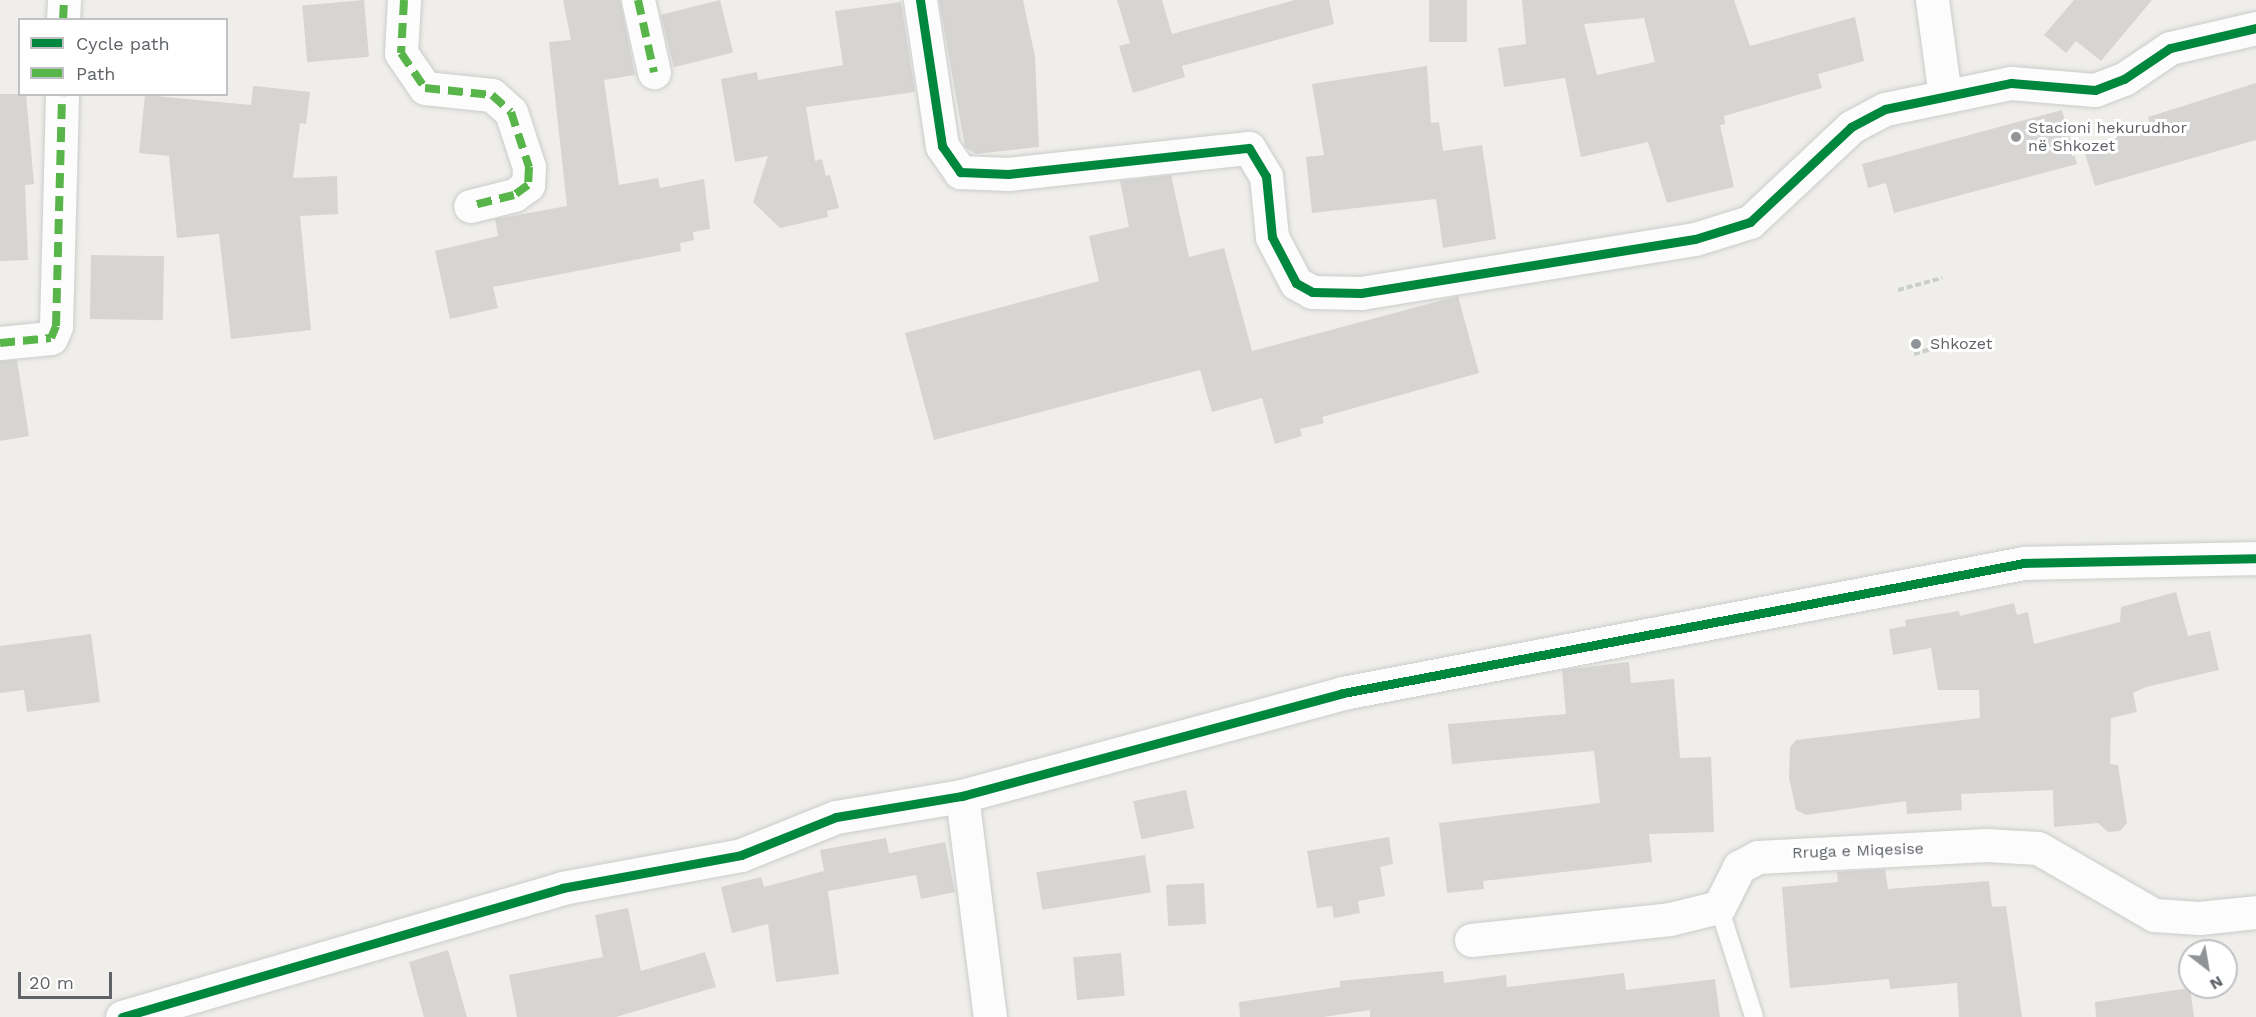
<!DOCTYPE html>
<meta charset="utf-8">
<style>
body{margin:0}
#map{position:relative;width:2256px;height:1017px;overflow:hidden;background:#efeeea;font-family:"Work Sans",sans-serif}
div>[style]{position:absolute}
.building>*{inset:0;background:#d6d5d3;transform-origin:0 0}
.path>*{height:4px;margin-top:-2px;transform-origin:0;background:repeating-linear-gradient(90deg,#cacfcc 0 6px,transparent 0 9px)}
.roads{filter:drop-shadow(0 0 2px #cbcccc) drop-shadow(0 0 2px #cbcccc)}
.service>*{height:18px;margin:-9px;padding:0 9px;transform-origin:9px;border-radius:9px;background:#fdfcfc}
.minor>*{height:33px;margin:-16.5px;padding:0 16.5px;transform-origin:16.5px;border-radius:16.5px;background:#fdfcfc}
.quiet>*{height:8px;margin-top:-4px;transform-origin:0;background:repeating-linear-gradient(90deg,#58b549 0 15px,transparent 0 23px)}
.cycleway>*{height:9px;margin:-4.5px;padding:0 4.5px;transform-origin:4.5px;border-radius:4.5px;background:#00873e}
.dots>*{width:16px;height:16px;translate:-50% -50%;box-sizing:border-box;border:3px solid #fff;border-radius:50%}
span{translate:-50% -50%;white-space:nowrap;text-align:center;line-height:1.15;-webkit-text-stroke:6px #fff;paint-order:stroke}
.poi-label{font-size:16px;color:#5f6368}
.left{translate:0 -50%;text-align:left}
.street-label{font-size:16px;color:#5f6368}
.legend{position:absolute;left:18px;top:18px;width:210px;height:78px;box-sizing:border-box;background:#fff;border:2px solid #bfc1c3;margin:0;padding:8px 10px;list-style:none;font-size:18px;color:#5f6368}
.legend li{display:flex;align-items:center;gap:12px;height:30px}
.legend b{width:30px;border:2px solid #bfc1c3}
.north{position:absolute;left:2178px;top:939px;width:60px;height:60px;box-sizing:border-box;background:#fff;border:2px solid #bfc1c3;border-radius:50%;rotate:149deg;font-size:16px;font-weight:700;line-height:24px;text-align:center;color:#5f6368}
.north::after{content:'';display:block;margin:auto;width:21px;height:27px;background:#919496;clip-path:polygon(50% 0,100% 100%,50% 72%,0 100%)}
.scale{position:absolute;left:18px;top:972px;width:94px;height:27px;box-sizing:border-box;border:3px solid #5f6368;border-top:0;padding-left:8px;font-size:18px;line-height:21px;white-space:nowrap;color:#5f6368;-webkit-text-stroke:4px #fff;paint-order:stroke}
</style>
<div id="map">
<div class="building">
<div style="left:364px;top:0;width:57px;height:62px;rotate:85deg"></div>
<div style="clip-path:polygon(563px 0,620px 0,635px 75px,604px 80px,619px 185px,658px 178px,660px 188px,704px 179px,710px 229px,693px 232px,694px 240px,680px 243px,681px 251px,493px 287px,498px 308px,450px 319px,435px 251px,498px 236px,495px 219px,567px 206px,549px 42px,571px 40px)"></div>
<div style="left:720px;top:0;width:54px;height:61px;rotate:76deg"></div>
<div style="clip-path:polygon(939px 0,1023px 0,1035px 57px,1039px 147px,976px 154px,965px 147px)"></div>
<div style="clip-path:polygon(1117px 0,1162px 0,1172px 34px,1295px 0,1329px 0,1334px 24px,1182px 66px,1185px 77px,1133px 93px,1119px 46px,1130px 43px)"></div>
<div style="left:1429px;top:0;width:38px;height:42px"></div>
<div style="clip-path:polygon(evenodd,1522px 0,1734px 0,1750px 46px,1855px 17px,1864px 61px,1818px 74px,1822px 88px,1724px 116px,1725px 124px,1720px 125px,1734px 187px,1667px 203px,1648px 142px,1581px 157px,1565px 78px,1504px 87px,1498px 48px,1526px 44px,1522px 0,1644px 18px,1655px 62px,1597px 75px,1584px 24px,1644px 18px)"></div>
<div style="clip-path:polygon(2074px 0,2152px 0,2101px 61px,2076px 41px,2066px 53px,2044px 35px)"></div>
<div style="clip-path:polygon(901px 2px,915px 92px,806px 107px,815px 161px,822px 159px,826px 176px,830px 175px,839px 208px,827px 211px,828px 217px,780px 228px,753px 202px,768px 156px,735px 162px,721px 79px,757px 72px,758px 80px,843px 65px,835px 11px)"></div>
<div style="clip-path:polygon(1427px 66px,1431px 123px,1439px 122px,1443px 151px,1482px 145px,1496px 239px,1443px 248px,1436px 199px,1312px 213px,1306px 157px,1324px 155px,1312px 84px)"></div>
<div style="clip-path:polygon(2256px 83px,2256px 140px,2095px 186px,2083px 147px,2151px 126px,2148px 117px)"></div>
<div style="clip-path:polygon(253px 86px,310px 92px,306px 124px,300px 123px,293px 178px,337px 176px,338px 214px,300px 216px,311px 330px,231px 339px,219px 234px,177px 238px,169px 156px,139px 153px,145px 95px,251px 105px)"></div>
<div style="clip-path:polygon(0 94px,26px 94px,34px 184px,25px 185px,28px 260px,0 261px)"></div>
<div style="clip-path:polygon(2062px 110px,2077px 164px,1894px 213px,1886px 183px,1868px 188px,1862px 164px)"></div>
<div style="clip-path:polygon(1171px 175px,1189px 257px,1224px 248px,1252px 351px,1458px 296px,1479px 373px,1322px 417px,1324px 423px,1300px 429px,1302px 436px,1275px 444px,1262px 398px,1212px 412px,1200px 370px,934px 440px,905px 333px,1099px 281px,1089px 236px,1129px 227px,1120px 181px)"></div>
<div style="left:91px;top:255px;width:73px;height:64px;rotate:1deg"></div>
<div style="clip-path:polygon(17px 360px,29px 436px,0 441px,0 361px)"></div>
<div style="clip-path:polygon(2176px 592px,2188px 636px,2210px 631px,2219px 670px,2146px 687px,2133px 693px,2137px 712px,2111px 718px,2110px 764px,2118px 765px,2127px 823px,2120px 831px,2108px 832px,2098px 823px,2054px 827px,2053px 790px,1961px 794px,1962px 810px,1907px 814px,1906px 801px,1806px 815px,1796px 810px,1789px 778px,1790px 747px,1796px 740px,1980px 718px,1979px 690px,1938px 690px,1931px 648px,1893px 655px,1889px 629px,1906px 626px,1905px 620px,1959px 611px,1960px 616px,2014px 603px,2017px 615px,2028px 612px,2034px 644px,2120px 622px,2121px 607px)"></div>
<div style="clip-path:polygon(91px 634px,100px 702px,27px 712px,24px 690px,0 693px,0 646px)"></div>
<div style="clip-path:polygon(1629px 662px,1631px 683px,1674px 679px,1680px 758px,1711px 757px,1714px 832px,1649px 834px,1652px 862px,1483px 881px,1484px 889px,1447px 893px,1439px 823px,1600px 803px,1594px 751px,1452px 764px,1448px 724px,1566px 714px,1562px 670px)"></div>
<div style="left:1186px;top:790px;width:39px;height:54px;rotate:78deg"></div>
<div style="clip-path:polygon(1389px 837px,1393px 864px,1380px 867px,1385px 896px,1358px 901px,1360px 913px,1334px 918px,1332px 906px,1317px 908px,1307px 851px)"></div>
<div style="clip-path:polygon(886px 838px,889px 853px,945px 842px,955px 892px,921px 899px,916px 875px,828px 891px,839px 974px,776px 982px,768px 924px,732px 933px,721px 887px,761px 877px,764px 887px,824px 871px,820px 850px)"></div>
<div style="left:1145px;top:855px;width:38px;height:110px;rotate:81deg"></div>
<div style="clip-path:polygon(1885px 869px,1888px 889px,1989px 881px,1992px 907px,2006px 906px,2022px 1017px,1959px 1017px,1957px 983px,1890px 989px,1889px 979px,1790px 988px,1782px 887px,1838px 882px,1837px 872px)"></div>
<div style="left:1204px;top:883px;width:41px;height:38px;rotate:87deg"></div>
<div style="clip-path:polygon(628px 908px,641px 971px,705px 952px,716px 987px,616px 1017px,517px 1017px,509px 975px,603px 957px,595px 915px)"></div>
<div style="clip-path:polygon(448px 950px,467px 1017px,424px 1017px,409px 962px)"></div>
<div style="left:1121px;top:953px;width:43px;height:48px;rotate:85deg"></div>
<div style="clip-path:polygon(1443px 971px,1444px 983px,1506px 975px,1507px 987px,1624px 973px,1626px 990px,1715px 979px,1720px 1017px,1370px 1017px,1370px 1010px,1323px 1017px,1240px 1017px,1239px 1002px,1340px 987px,1340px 981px)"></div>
<div style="clip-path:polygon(2190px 988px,2194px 1017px,2096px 1017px,2095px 1002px)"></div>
</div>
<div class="path">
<div style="left:1898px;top:290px;width:46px;rotate:-15.3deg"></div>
<div style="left:1914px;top:354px;width:47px;rotate:-16.1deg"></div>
</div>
<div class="roads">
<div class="service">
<div style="left:1719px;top:907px;width:115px;rotate:72.3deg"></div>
</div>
<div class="minor">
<div style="left:404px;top:0;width:53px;rotate:93.2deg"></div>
<div style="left:401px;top:53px;width:42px;rotate:55.6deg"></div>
<div style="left:425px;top:88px;width:67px;rotate:6deg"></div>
<div style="left:492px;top:95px;width:25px;rotate:42deg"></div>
<div style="left:511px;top:112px;width:58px;rotate:71.9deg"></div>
<div style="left:529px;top:167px;width:18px;rotate:93deg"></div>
<div style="left:528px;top:185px;width:17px;rotate:144deg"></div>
<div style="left:514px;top:195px;width:45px;rotate:166deg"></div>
<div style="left:638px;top:0;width:74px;rotate:77.5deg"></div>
<div style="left:920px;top:0;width:148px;rotate:81.4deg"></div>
<div style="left:942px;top:146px;width:32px;rotate:55deg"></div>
<div style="left:960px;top:172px;width:48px;rotate:2.4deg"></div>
<div style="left:1008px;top:174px;width:242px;rotate:-6.2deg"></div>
<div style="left:1249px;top:148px;width:33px;rotate:59deg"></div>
<div style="left:1266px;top:176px;width:61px;rotate:84.4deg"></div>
<div style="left:1272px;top:237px;width:52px;rotate:62.4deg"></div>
<div style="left:1296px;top:283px;width:18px;rotate:29deg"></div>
<div style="left:1312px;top:292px;width:49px;rotate:1.2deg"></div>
<div style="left:1361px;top:293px;width:338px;rotate:-9.2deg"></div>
<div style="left:1695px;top:239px;width:58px;rotate:-17.2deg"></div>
<div style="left:1750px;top:222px;width:139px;rotate:-43.2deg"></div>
<div style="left:1851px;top:127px;width:38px;rotate:-28deg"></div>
<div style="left:1885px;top:109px;width:129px;rotate:-11.7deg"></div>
<div style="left:2011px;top:83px;width:84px;rotate:4.8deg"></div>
<div style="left:2095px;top:90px;width:31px;rotate:-21deg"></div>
<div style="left:2124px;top:79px;width:55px;rotate:-34deg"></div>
<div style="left:2170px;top:48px;width:88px;rotate:-13.1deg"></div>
<div style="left:1932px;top:0;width:97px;rotate:82.3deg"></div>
<div style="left:63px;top:20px;width:20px;rotate:-87deg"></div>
<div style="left:0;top:343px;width:51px;rotate:-5.6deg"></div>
<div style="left:51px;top:338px;width:13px;rotate:-67deg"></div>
<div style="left:56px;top:326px;width:232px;rotate:-88.5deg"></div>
<div style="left:962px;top:796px;width:223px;rotate:82.8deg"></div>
<div style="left:1471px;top:940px;width:200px;rotate:-6deg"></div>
<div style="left:1670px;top:919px;width:50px;rotate:-13.8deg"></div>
<div style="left:1719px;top:907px;width:45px;rotate:-63.4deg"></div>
<div style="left:1739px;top:867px;width:21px;rotate:-28deg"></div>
<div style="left:1758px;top:857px;width:228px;rotate:-3deg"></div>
<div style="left:1986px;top:845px;width:52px;rotate:3.3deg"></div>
<div style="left:2038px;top:848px;width:134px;rotate:30deg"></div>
<div style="left:2154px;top:915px;width:45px;rotate:3.8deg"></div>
<div style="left:2199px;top:918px;width:57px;rotate:-6deg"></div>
<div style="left:122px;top:1017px;width:459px;rotate:-16.3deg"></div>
<div style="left:562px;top:888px;width:182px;rotate:-10.4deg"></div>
<div style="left:741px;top:855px;width:102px;rotate:-21.8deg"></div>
<div style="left:836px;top:817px;width:128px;rotate:-9.5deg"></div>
<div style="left:962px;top:796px;width:395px;rotate:-15.1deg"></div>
<div style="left:1343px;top:693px;width:693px;rotate:-10.81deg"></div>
<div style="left:2024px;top:563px;width:232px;rotate:-1.2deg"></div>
</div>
</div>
<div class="quiet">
<div style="left:404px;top:0;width:53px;rotate:93.2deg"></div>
<div style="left:401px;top:53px;width:42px;rotate:55.6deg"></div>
<div style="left:425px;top:88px;width:67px;rotate:6deg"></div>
<div style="left:492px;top:95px;width:25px;rotate:42deg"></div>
<div style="left:511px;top:112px;width:58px;rotate:71.9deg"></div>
<div style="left:529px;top:167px;width:18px;rotate:93deg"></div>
<div style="left:528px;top:185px;width:17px;rotate:144deg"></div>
<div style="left:514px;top:195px;width:45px;rotate:166deg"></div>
<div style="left:638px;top:0;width:74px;rotate:77.5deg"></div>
<div style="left:63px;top:20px;width:20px;rotate:-87deg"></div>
<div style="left:0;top:343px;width:51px;rotate:-5.6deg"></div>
<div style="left:51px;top:338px;width:13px;rotate:-67deg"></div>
<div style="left:56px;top:326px;width:232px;rotate:-88.5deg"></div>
</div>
<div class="cycleway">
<div style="left:920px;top:0;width:148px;rotate:81.4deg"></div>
<div style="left:942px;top:146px;width:32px;rotate:55deg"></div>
<div style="left:960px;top:172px;width:48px;rotate:2.4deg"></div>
<div style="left:1008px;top:174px;width:242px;rotate:-6.2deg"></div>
<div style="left:1249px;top:148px;width:33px;rotate:59deg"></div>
<div style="left:1266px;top:176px;width:61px;rotate:84.4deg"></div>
<div style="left:1272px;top:237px;width:52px;rotate:62.4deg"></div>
<div style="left:1296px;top:283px;width:18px;rotate:29deg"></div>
<div style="left:1312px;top:292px;width:49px;rotate:1.2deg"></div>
<div style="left:1361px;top:293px;width:338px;rotate:-9.2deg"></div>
<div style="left:1695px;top:239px;width:58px;rotate:-17.2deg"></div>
<div style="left:1750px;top:222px;width:139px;rotate:-43.2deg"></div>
<div style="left:1851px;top:127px;width:38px;rotate:-28deg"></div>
<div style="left:1885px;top:109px;width:129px;rotate:-11.7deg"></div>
<div style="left:2011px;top:83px;width:84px;rotate:4.8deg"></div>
<div style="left:2095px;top:90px;width:31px;rotate:-21deg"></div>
<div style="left:2124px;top:79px;width:55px;rotate:-34deg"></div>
<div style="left:2170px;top:48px;width:88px;rotate:-13.1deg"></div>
<div style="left:122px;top:1017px;width:459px;rotate:-16.3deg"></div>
<div style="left:562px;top:888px;width:182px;rotate:-10.4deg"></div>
<div style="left:741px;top:855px;width:102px;rotate:-21.8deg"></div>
<div style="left:836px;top:817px;width:128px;rotate:-9.5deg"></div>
<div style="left:962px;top:796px;width:395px;rotate:-15.1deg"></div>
<div style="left:1343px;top:693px;width:693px;rotate:-10.81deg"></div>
<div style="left:2024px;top:563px;width:232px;rotate:-1.2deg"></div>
</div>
<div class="dots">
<div style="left:2016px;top:137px;background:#919496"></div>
<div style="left:1916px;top:344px;background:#919496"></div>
</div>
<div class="poi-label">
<span class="left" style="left:2028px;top:137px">Stacioni hekurudhor<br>në Shkozet</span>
<span class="left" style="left:1930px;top:344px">Shkozet</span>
</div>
<div class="street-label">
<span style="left:1858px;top:851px;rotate:-2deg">Rruga e Miqesise</span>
</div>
<ul class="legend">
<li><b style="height:8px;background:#00873e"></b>Cycle path</li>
<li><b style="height:8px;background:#58b549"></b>Path</li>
</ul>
<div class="north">N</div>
<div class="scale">20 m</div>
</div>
